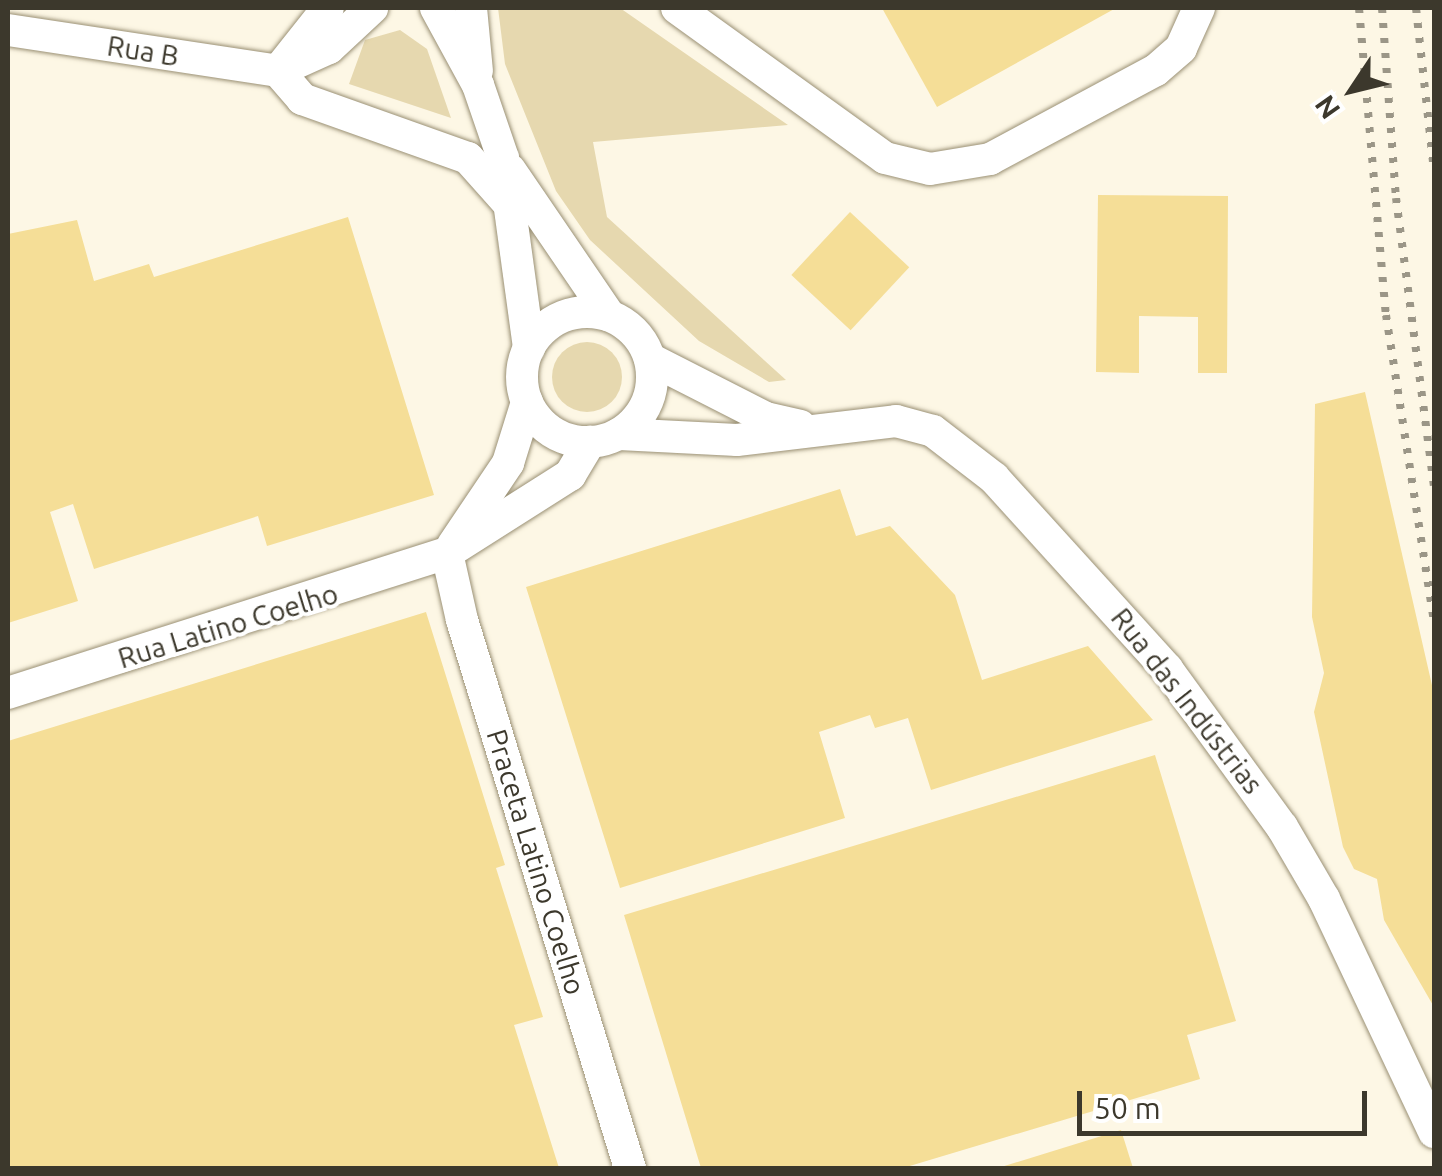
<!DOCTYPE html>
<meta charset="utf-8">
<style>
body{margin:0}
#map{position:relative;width:1442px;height:1176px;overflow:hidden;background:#fdf7e5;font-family:Ubuntu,sans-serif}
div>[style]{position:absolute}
.green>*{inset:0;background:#e6d8af}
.round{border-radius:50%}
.building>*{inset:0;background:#f5de97;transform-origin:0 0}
.roads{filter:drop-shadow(0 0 2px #9a9074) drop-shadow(0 0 2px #9a9074)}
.minor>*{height:32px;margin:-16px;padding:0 16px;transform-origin:16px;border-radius:16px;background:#fff}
.minor>.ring{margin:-16px;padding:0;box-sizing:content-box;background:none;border:32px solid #fff;border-radius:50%}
.rail>*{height:8px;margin-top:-4px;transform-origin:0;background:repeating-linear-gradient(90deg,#9b9687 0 5px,transparent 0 15px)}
span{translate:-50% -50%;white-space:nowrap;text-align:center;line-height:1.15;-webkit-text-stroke:8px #fff;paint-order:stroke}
.street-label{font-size:28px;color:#3c382c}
.frame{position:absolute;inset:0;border:10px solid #3c382c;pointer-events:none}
.north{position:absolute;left:1302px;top:40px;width:100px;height:100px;-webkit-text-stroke:8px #fff;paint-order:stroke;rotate:235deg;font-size:28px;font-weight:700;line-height:40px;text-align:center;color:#3c382c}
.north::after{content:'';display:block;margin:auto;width:35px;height:45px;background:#3c382c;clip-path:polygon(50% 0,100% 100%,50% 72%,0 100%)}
.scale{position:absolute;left:1077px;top:1091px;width:290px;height:45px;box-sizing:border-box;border:5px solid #3c382c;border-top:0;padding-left:12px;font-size:30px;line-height:35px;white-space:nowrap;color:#3c382c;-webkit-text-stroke:8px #fff;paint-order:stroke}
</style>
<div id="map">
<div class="green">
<div style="clip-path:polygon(498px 8px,620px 8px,788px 125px,593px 142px,607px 217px,786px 380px,769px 382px,699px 341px,590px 240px,556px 191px,505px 64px)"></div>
<div style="clip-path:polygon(400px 30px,427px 49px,451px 118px,349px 84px,365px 40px)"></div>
<div class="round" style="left:552px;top:342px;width:70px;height:70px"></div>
</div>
<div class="building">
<div style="clip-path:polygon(882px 8px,1116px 8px,937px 107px)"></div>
<div style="clip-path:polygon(1098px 195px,1228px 196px,1227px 373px,1198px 373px,1198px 317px,1139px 316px,1139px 373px,1096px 372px)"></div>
<div style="left:850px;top:212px;width:81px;height:86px;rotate:43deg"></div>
<div style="clip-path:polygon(348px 217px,434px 495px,267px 546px,258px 516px,94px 569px,73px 504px,50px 512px,78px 601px,8px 623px,8px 234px,77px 220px,94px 281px,149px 264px,154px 277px)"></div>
<div style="clip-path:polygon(1365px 392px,1434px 694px,1434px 1007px,1384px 920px,1377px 879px,1354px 869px,1343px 847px,1314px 712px,1324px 673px,1312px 617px,1315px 404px)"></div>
<div style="clip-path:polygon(840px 489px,856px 536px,890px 526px,955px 595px,982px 680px,1088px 646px,1153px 720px,931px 790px,908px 718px,875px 728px,870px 715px,819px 732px,845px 818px,620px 888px,526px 587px)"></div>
<div style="clip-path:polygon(426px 612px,505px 865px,496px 868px,543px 1017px,514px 1025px,559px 1168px,8px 1168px,8px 741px)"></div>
<div style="clip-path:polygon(1155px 755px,1236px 1021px,1187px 1035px,1200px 1079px,903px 1168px,701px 1168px,624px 915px)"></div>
<div style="clip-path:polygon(1121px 1130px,1133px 1168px,998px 1168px)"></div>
</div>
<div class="roads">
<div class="minor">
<div style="left:436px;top:8px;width:88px;rotate:61.4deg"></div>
<div style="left:478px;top:85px;width:77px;rotate:71.1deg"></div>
<div style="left:503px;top:158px;width:192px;rotate:82.2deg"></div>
<div style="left:471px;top:8px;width:63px;rotate:84.6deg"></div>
<div style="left:677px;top:8px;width:256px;rotate:35.8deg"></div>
<div style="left:885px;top:158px;width:46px;rotate:13.7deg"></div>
<div style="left:930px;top:169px;width:61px;rotate:-9.5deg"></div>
<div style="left:990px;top:159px;width:188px;rotate:-28.2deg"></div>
<div style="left:1156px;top:70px;width:33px;rotate:-41deg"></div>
<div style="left:1181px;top:48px;width:44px;rotate:-65.8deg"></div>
<div style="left:8px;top:30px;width:273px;rotate:8.6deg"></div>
<div style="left:281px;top:67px;width:75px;rotate:-51.5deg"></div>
<div style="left:278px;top:71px;width:37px;rotate:49deg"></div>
<div style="left:302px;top:99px;width:176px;rotate:19.6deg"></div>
<div style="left:468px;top:158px;width:62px;rotate:48.3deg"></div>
<div style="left:278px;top:71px;width:56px;rotate:-24.3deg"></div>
<div style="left:329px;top:48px;width:59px;rotate:-42.9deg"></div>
<div style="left:510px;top:170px;width:176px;rotate:55.7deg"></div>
<div class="ring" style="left:522px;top:312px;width:98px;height:98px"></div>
<div style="left:650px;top:359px;width:130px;rotate:27deg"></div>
<div style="left:766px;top:418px;width:35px;rotate:13deg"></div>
<div style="left:619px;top:434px;width:118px;rotate:2.9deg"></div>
<div style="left:737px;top:440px;width:160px;rotate:-6.8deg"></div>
<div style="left:896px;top:421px;width:38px;rotate:15deg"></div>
<div style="left:933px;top:431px;width:77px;rotate:37.6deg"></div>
<div style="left:994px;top:478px;width:258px;rotate:47.8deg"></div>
<div style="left:1167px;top:669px;width:195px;rotate:54deg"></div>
<div style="left:1282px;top:827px;width:83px;rotate:59.7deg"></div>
<div style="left:1324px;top:899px;width:258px;rotate:64.7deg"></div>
<div style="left:453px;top:545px;width:99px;rotate:-56.1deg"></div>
<div style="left:508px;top:463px;width:64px;rotate:-72.7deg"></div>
<div style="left:447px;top:553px;width:69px;rotate:77.4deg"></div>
<div style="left:462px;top:620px;width:573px;rotate:72.96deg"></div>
<div style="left:8px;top:693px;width:461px;rotate:-17.7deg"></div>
<div style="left:447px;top:553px;width:146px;rotate:-32.4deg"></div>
<div style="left:570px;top:475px;width:39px;rotate:-59deg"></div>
</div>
</div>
<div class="rail">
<div style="left:1359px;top:8px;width:308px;rotate:85deg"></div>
<div style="left:1386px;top:315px;width:309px;rotate:81.1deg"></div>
<div style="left:1382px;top:8px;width:191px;rotate:85.8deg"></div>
<div style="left:1396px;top:198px;width:290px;rotate:82.5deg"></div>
<div style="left:1416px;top:8px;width:164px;rotate:83.7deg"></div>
</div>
<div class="street-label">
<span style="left:143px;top:51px;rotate:9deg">Rua B</span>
<span style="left:228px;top:626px;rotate:-17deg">Rua Latino Coelho</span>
<span style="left:1187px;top:701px;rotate:52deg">Rua das Indústrias</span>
<span style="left:536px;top:862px;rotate:73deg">Praceta Latino Coelho</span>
</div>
<div class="frame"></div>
<div class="north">N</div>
<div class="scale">50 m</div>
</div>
